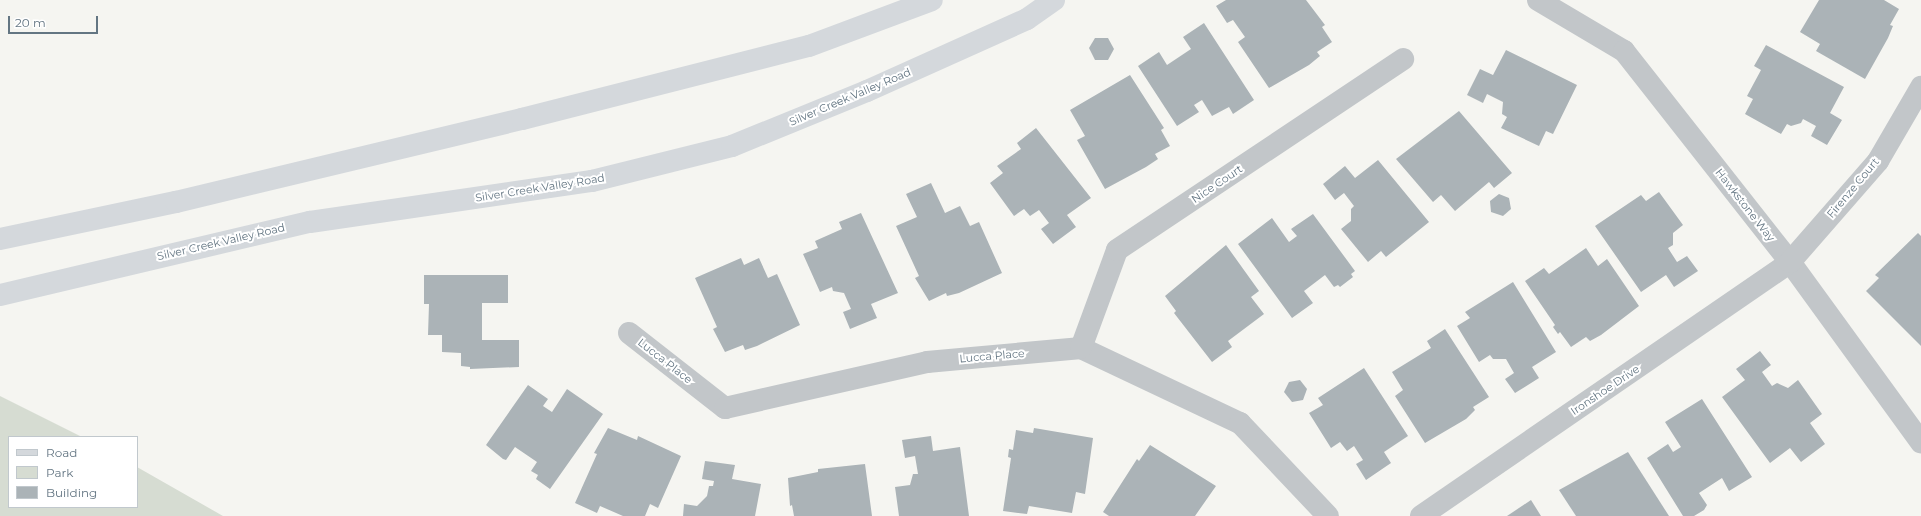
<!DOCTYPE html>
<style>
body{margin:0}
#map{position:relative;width:1921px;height:516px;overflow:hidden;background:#f5f5f1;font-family:Montserrat,sans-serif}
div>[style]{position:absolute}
.green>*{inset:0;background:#d6dcd2}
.building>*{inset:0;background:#abb3b7}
.minor>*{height:22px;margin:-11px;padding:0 11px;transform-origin:11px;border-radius:11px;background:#c2c6c9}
.major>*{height:22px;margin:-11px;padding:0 11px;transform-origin:11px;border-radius:11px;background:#d4d8dc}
span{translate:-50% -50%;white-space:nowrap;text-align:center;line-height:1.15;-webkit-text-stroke:4px #fff;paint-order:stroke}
.street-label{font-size:11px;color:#637582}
.legend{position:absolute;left:8px;top:436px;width:130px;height:72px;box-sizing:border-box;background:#fff;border:1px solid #c1c8cd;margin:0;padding:5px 7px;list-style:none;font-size:12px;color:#637582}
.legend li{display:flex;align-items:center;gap:8px;height:20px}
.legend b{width:20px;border:1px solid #c1c8cd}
.scale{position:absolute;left:8px;top:16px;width:90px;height:18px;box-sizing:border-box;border:2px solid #637582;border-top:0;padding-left:5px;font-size:12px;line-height:14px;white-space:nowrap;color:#637582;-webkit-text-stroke:3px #fff;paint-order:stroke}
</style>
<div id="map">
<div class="green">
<div style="clip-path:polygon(0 396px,82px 437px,9px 437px,9px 507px,137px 507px,137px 467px,223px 516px,0 516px)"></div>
</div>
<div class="building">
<div style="clip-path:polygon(1226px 0,1306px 0,1325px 25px,1322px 27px,1332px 42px,1317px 52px,1320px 56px,1309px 65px,1269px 88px,1238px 42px,1245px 37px,1233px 20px,1227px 23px,1216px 6px)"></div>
<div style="clip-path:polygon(1819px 0,1884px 0,1899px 9px,1890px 25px,1893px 26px,1888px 38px,1865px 79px,1816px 51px,1820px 44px,1800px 32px)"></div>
<div style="clip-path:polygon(1204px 23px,1254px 100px,1233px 114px,1229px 107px,1212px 116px,1202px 100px,1194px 105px,1199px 112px,1177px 126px,1138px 66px,1159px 52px,1167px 65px,1191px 49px,1183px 37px)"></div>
<div style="clip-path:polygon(1095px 38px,1108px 38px,1114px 49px,1108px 60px,1095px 60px,1089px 48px)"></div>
<div style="clip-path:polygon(1766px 45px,1844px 87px,1830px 113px,1842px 120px,1827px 145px,1811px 136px,1816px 126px,1803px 119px,1801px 123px,1791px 126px,1787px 124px,1781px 134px,1745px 114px,1753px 99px,1747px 96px,1761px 70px,1754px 66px)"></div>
<div style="clip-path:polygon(1506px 50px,1577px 85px,1553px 134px,1546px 131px,1539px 146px,1501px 128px,1507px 117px,1502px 114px,1503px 102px,1487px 94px,1483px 103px,1467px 95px,1480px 69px,1493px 75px)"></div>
<div style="clip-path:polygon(1130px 75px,1164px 128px,1161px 130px,1170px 146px,1155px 154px,1158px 159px,1146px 167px,1105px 189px,1077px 140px,1085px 136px,1070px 110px)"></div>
<div style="clip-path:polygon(1459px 111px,1512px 173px,1494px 188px,1489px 182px,1455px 211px,1441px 195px,1433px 202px,1396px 159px)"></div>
<div style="clip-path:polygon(1036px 128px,1091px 198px,1067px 215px,1076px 227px,1053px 244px,1041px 229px,1049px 223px,1039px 210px,1030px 216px,1024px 209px,1014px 216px,990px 183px,1003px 173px,997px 166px,1021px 149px,1017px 143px)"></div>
<div style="clip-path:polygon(1378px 160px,1429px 222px,1386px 257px,1381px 251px,1368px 262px,1341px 229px,1351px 221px,1351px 209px,1354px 206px,1344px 193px,1335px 200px,1323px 184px,1345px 166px,1355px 178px)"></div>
<div style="clip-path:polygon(931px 183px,945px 213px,960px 206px,970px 226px,979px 222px,1002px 273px,959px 293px,947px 296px,946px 293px,929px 301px,915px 278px,919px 276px,896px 226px,917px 217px,906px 194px)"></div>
<div style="clip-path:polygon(1659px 192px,1683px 225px,1673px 233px,1673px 245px,1668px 248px,1677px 262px,1687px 256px,1698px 271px,1674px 287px,1666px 275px,1641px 292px,1595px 226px,1641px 195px,1646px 201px)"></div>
<div style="clip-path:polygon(1499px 194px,1509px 198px,1511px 209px,1503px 216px,1491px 212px,1490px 201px)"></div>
<div style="clip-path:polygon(861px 213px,898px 293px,871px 304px,877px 318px,850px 329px,843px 312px,851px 309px,844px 293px,833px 291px,832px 287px,820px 292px,803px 254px,818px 248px,815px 241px,842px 229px,839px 222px)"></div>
<div style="clip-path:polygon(1313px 214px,1355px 271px,1351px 274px,1353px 277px,1340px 287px,1338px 285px,1334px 287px,1325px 275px,1304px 291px,1313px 303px,1292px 318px,1238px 244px,1272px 218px,1289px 242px,1297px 236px,1291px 229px)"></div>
<div style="clip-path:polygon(1918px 233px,1921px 236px,1921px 346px,1866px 291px,1879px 278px,1875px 275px)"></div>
<div style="clip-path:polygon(1226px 245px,1259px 291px,1251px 297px,1264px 314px,1228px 341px,1232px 347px,1212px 362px,1174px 313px,1176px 311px,1165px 296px)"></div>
<div style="clip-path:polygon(1586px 248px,1598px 266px,1607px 259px,1639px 306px,1601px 335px,1590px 341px,1586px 337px,1571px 347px,1560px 332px,1558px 334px,1553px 327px,1555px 325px,1525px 281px,1544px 268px,1549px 274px)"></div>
<div style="clip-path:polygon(741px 258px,744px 265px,759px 258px,768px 278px,777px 274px,800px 325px,757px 346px,745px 350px,743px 345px,725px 352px,713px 329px,717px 327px,695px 278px)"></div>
<div style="clip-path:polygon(424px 275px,508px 275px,508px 303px,482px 303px,482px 340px,519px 340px,519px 367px,470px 369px,470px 367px,461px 366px,461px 353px,442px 352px,442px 335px,428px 335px,429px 304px,424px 304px)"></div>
<div style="clip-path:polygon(1513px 282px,1556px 352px,1532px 367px,1539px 378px,1515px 393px,1505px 379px,1514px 373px,1506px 359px,1493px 359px,1490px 355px,1479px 362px,1457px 326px,1470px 318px,1465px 312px)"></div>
<div style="clip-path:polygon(1445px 329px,1489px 397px,1473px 407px,1475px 410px,1466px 419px,1425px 443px,1395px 396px,1403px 390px,1392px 372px,1431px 348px,1427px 341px)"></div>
<div style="clip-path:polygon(1760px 351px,1771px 365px,1762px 372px,1772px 386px,1777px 383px,1788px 388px,1798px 380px,1822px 414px,1810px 423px,1825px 444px,1801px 462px,1790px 448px,1770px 463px,1722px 397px,1745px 380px,1736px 369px)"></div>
<div style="clip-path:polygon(1364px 368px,1408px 436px,1384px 452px,1391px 463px,1366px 480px,1356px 464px,1363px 460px,1354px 446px,1347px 451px,1340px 442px,1331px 448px,1309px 413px,1323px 405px,1318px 398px)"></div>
<div style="clip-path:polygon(1300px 380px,1307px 389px,1303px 400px,1292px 402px,1284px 392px,1289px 382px)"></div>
<div style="clip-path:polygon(528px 385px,548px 399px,543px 406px,552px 412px,567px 389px,603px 414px,550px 489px,536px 479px,538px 475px,531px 471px,537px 462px,515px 447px,506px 460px,503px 459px,486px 445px)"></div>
<div style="clip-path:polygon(1702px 399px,1752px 477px,1729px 491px,1722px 478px,1699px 493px,1707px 505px,1704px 510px,1694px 516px,1683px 516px,1647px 458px,1668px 444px,1673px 452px,1681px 447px,1665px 422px)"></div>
<div style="clip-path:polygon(608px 428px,637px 440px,638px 436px,681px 456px,658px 508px,650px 504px,645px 516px,623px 516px,600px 506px,597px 513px,575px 503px,597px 454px,594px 453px)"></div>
<div style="clip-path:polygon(1034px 428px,1093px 438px,1085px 494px,1076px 492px,1072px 513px,1029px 506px,1027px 514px,1003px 511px,1011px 458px,1008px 457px,1009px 449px,1013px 450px,1016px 430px,1033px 433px)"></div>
<div style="clip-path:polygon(931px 436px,933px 451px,960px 447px,969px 516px,899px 516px,895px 487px,910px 485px,913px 474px,918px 474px,915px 456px,905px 458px,902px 440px)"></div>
<div style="clip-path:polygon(1150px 445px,1216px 486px,1195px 516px,1109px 516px,1103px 512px,1137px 459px,1139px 461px)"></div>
<div style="clip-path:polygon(1628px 452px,1669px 516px,1576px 516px,1559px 490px)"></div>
<div style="clip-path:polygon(705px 461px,735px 465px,732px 479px,761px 484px,755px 516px,683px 516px,684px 504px,697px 506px,707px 496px,709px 486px,713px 486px,714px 481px,702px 479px)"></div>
<div style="clip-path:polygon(865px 464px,872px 516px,794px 516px,792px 505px,790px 506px,788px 478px,818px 472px,818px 469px)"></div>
<div style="clip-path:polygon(1531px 500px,1541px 516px,1507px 516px)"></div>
</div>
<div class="minor">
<div style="left:1538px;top:0;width:100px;rotate:30.7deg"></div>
<div style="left:1624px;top:51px;width:268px;rotate:51.8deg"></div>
<div style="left:1790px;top:262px;width:223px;rotate:54deg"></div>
<div style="left:629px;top:333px;width:122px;rotate:38deg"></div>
<div style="left:725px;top:408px;width:207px;rotate:-12.8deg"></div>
<div style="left:927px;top:362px;width:155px;rotate:-5.2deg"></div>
<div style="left:1081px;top:348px;width:176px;rotate:25.3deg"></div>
<div style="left:1240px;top:423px;width:128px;rotate:46.6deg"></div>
<div style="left:1081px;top:348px;width:104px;rotate:-69.8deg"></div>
<div style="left:1117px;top:250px;width:344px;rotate:-33.7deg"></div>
<div style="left:1421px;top:516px;width:448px;rotate:-34.5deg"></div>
<div style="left:1790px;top:262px;width:134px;rotate:-48.9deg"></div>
<div style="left:1878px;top:161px;width:86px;rotate:-59.8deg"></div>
</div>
<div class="major">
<div style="left:0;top:239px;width:180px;rotate:-11.9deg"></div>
<div style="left:176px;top:202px;width:356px;rotate:-13.5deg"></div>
<div style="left:522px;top:119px;width:296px;rotate:-14.3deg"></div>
<div style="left:809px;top:46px;width:131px;rotate:-20.5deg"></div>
<div style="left:0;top:295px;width:318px;rotate:-13.3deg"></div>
<div style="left:310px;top:222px;width:285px;rotate:-8.3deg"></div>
<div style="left:592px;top:181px;width:144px;rotate:-14deg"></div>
<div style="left:732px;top:146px;width:146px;rotate:-22.2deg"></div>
<div style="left:867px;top:91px;width:175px;rotate:-24.2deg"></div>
<div style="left:1027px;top:19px;width:33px;rotate:-35deg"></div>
</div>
<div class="street-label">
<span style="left:850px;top:97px;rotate:-23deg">Silver Creek Valley Road</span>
<span style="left:1217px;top:184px;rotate:-34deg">Nice Court</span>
<span style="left:540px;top:188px;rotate:-9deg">Silver Creek Valley Road</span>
<span style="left:1853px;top:188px;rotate:-50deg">Firenze Court</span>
<span style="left:1745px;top:205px;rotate:52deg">Hawkstone Way</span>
<span style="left:221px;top:242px;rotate:-13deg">Silver Creek Valley Road</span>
<span style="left:992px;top:356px;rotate:-5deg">Lucca Place</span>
<span style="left:665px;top:361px;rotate:38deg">Lucca Place</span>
<span style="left:1605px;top:390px;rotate:-34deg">Ironshoe Drive</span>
</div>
<ul class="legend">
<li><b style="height:5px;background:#d4d8dc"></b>Road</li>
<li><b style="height:11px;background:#d6dcd2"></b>Park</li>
<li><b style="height:11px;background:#abb3b7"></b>Building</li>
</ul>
<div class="scale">20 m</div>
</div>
